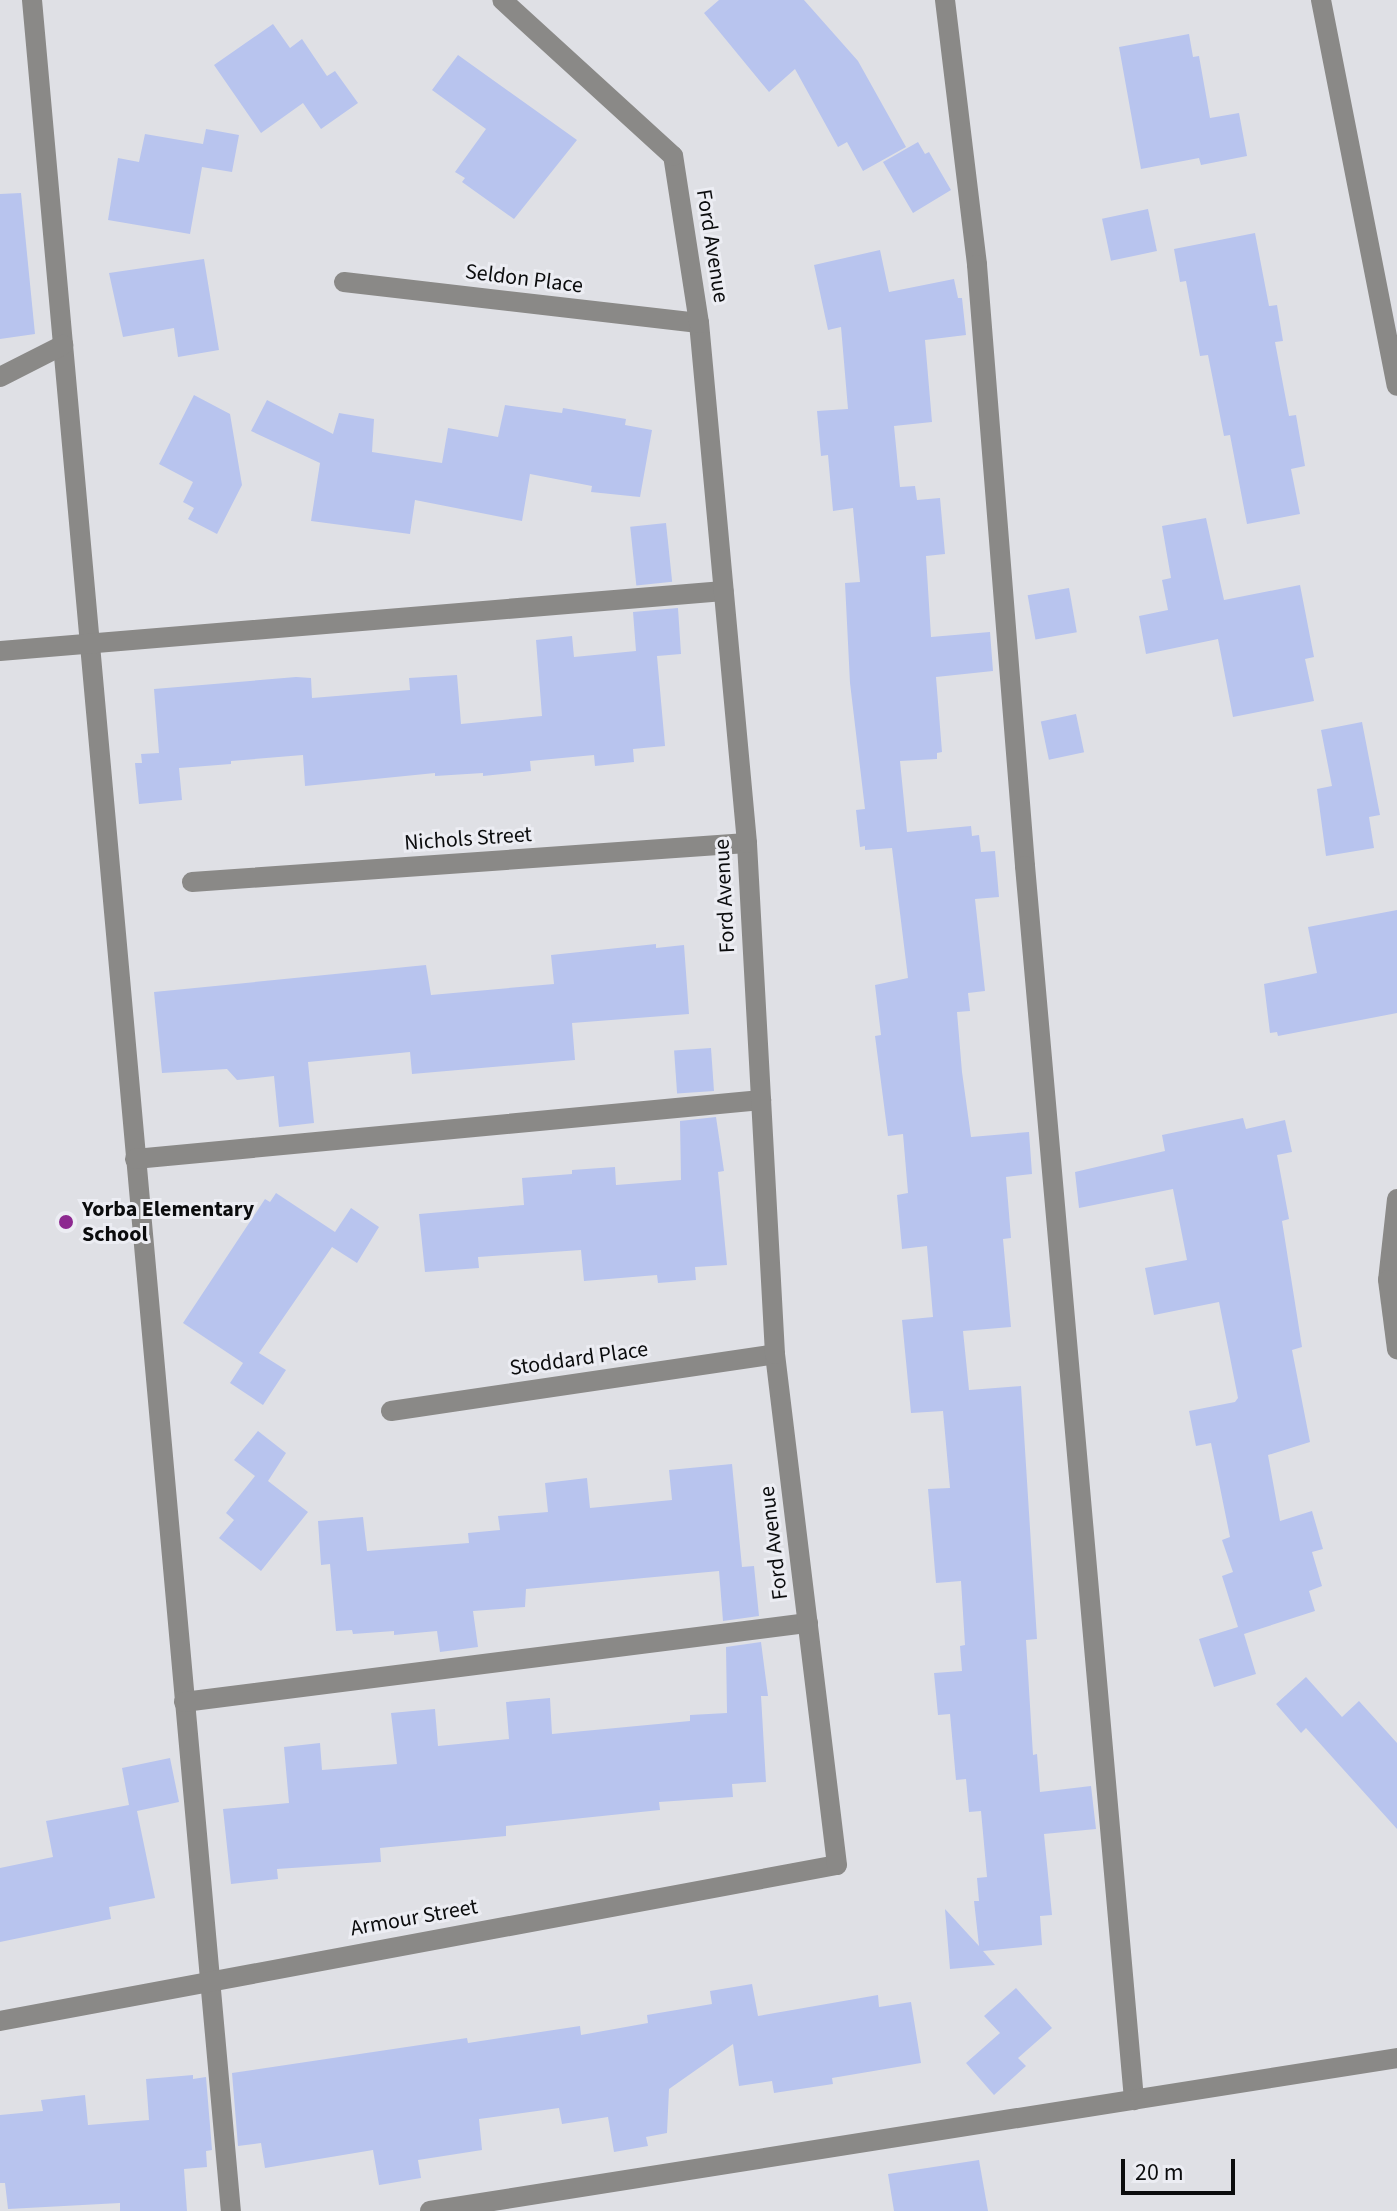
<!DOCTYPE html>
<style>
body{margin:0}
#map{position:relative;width:1397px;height:2211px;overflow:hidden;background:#dfe0e5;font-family:"Source Sans 3",sans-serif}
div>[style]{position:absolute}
.building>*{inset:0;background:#b8c4ee;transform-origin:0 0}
.minor>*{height:20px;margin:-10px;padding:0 10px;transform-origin:10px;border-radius:10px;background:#8a8987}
.dots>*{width:22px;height:22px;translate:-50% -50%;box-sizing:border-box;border:4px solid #ecedf3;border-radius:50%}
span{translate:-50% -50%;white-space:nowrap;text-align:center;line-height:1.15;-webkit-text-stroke:6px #ecedf3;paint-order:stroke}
.street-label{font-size:22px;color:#0b0c0d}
.poi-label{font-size:22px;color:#0b0c0d;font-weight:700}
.left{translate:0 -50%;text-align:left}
.scale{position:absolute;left:1121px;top:2159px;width:114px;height:36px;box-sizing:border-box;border:4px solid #0b0c0d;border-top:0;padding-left:10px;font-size:24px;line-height:28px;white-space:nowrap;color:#0b0c0d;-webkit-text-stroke:6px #ecedf3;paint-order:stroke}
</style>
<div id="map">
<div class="building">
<div style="clip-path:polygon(719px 0,804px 0,858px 61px,906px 147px,863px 171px,847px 142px,838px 147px,795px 69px,769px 92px,750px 69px,704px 13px)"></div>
<div style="clip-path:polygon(273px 24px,290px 48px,302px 39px,327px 76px,335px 71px,358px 103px,321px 129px,303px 103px,261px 133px,214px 65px)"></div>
<div style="clip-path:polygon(1189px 34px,1193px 57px,1199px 56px,1210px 118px,1239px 113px,1247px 156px,1201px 165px,1199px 158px,1141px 169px,1119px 47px)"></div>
<div style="clip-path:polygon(458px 55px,577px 140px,514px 219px,462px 182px,465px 178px,455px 172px,486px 129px,432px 90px)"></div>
<div style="clip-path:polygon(206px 129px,239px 135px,232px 172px,202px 167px,190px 234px,108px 220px,118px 158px,139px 162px,145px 134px,203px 144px)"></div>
<div style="clip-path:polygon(918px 142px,925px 154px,929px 152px,951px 190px,913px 213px,883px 162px)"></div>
<div style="clip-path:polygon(21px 193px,35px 334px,0 339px,0 194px)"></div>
<div style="left:1148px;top:209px;width:43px;height:47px;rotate:78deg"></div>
<div style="clip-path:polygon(1255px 233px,1269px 306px,1277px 305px,1283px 341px,1275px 342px,1289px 416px,1296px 415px,1305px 466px,1291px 469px,1300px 514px,1247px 524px,1230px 435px,1224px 436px,1208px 355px,1200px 356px,1186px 281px,1180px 282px,1174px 249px)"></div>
<div style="clip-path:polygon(880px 250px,889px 292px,954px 279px,958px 298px,962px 298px,966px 335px,925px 340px,932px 422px,894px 426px,900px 487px,915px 486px,917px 500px,940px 498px,945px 554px,926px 556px,931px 637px,990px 632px,993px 671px,936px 677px,942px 752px,937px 753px,937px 759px,900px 761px,907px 832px,971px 826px,972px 836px,979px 835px,981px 852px,995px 851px,999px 897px,975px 899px,985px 991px,968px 993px,970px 1011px,957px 1012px,962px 1072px,971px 1137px,1029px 1132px,1032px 1174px,1006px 1177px,1011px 1238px,1003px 1239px,1011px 1327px,963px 1331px,969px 1390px,1021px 1386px,1037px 1639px,1026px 1640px,1033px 1755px,1037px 1754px,1040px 1792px,1091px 1786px,1096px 1829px,1044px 1834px,1052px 1915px,1040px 1916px,1042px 1945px,983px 1951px,995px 1965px,950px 1969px,945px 1909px,979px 1946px,974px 1901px,979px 1901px,977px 1878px,987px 1877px,981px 1811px,969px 1812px,966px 1779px,956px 1780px,950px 1714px,938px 1715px,934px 1673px,962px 1671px,960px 1646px,965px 1645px,961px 1581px,936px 1583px,928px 1489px,950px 1488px,943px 1411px,911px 1413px,902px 1320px,933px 1317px,927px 1246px,902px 1249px,897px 1195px,908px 1193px,903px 1134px,888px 1136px,875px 1036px,881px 1035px,875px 985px,908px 978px,892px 848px,865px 850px,865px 846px,860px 847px,856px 810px,865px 809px,850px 683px,845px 583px,860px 582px,853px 508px,833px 511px,828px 455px,821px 456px,817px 411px,848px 409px,841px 327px,828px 330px,814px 265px)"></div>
<div style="clip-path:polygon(204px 259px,219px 350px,178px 357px,174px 328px,123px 337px,109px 273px)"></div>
<div style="clip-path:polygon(194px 395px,230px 414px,242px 485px,217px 534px,188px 519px,194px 508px,183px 502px,193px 482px,159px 464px)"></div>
<div style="clip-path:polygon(267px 400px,333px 434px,339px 413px,374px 419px,372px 452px,442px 463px,448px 428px,498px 437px,505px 405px,562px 413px,563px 408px,626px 419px,625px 425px,652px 430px,640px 497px,591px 492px,592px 486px,530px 474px,522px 521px,415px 500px,410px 534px,311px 521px,320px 463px,251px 431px)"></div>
<div style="clip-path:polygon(1206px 518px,1224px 600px,1300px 585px,1314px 657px,1305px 659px,1314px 701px,1233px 717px,1218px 639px,1146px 654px,1139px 616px,1168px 610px,1162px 580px,1171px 578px,1162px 526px)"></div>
<div style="left:666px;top:523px;width:59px;height:36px;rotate:84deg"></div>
<div style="left:1069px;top:588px;width:45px;height:42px;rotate:80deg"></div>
<div style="clip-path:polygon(678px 608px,681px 654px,657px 656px,665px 746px,633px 749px,634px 762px,595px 766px,594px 755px,530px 761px,531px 771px,483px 776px,483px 773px,435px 776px,435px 773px,305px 786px,303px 755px,231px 761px,231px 764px,179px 768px,182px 800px,139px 804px,135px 763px,142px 763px,141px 754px,159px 753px,154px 689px,296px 677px,311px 678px,312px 698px,410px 690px,409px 678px,457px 675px,461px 724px,542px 716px,536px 640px,572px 636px,574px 657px,636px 651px,633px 612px)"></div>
<div style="left:1076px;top:714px;width:39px;height:36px;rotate:78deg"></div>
<div style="clip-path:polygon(1362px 722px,1380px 815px,1369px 817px,1374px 848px,1326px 856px,1317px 789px,1332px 786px,1321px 730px)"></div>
<div style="clip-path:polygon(1397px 910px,1397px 1013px,1278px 1036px,1277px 1032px,1270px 1033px,1264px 984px,1317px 973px,1308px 927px)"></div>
<div style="clip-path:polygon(656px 944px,656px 948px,684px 945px,689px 1014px,572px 1023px,575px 1060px,412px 1074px,410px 1052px,308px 1062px,314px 1123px,279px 1127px,274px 1076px,237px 1080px,227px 1069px,162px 1073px,154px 992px,426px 965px,431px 995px,554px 984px,551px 955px)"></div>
<div style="left:711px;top:1048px;width:43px;height:37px;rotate:86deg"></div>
<div style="clip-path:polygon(716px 1117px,724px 1171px,718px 1172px,727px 1265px,695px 1267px,696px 1280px,658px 1283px,657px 1275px,584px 1281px,581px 1250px,478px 1257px,479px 1268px,425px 1272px,419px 1214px,524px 1205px,522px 1178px,572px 1174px,572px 1170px,615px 1167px,616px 1185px,681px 1180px,680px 1121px)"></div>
<div style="clip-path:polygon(1243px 1118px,1246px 1129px,1285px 1120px,1292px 1152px,1277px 1155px,1289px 1219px,1282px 1221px,1302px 1347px,1292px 1350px,1310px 1442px,1268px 1455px,1280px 1521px,1312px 1511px,1323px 1549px,1312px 1552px,1322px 1586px,1309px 1591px,1315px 1611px,1244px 1634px,1256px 1674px,1214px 1687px,1199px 1639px,1238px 1627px,1222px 1576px,1233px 1572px,1222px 1540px,1230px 1537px,1211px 1443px,1196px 1446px,1189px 1411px,1235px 1402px,1238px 1398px,1219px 1302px,1154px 1315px,1145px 1268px,1187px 1260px,1173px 1189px,1079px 1208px,1075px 1172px,1165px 1151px,1162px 1135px)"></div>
<div style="clip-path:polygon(276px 1193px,335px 1232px,351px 1208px,379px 1227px,357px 1263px,332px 1247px,259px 1353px,286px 1370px,263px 1405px,230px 1383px,243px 1363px,183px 1323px,265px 1199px,270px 1202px)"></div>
<div style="clip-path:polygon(258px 1431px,286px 1453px,268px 1481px,308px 1512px,261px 1571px,219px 1538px,234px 1520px,226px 1513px,255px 1476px,234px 1460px)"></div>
<div style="clip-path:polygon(732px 1464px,742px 1567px,754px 1566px,759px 1616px,723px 1621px,719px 1571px,526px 1589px,525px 1607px,473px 1611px,478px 1647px,440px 1652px,437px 1631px,394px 1635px,394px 1631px,353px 1634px,352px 1630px,336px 1631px,330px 1564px,321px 1565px,318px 1521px,363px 1517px,367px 1551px,469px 1543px,468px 1533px,500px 1530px,498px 1516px,548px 1512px,545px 1483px,587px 1478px,590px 1508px,672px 1500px,669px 1470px)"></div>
<div style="clip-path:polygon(761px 1642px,768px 1696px,761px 1696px,766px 1782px,732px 1784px,733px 1797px,659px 1802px,660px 1810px,506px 1826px,506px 1836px,380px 1848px,381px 1862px,277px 1869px,278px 1879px,231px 1884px,223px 1809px,289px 1803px,284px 1747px,320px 1743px,322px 1770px,397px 1764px,391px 1713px,435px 1709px,438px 1746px,509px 1739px,506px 1702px,550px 1698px,552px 1734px,690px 1721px,690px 1715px,727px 1713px,726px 1647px)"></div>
<div style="clip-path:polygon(1306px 1677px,1342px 1717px,1359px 1701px,1397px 1743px,1397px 1829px,1306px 1728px,1301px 1733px,1276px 1704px)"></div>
<div style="clip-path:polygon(170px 1758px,179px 1802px,137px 1811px,155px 1898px,109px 1907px,111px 1919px,0 1942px,0 1868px,53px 1857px,46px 1821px,129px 1805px,122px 1768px)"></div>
<div style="clip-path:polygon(752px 1984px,758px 2016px,878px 1995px,879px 2007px,911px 2002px,921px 2063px,832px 2078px,833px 2084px,774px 2093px,772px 2081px,739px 2086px,733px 2044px,669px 2089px,667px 2133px,646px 2137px,648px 2146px,614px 2152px,608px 2117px,562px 2124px,559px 2108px,479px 2119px,482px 2150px,418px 2160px,421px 2178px,379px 2185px,373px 2150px,265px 2168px,261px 2143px,238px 2146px,232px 2073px,467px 2038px,468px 2043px,580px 2026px,581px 2035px,648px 2023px,647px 2015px,712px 2004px,710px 1991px)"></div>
<div style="clip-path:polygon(1016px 1988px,1052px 2028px,1018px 2058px,1026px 2066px,994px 2095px,966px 2063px,1000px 2033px,984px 2016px)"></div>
<div style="clip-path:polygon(193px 2075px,193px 2079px,206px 2077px,212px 2150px,206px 2151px,207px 2167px,184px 2169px,187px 2211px,120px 2211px,120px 2203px,8px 2209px,5px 2183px,0 2183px,0 2115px,43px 2111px,41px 2100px,85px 2095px,88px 2125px,149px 2120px,146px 2079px)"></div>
<div style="clip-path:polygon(979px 2160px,988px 2211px,894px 2211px,888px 2174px)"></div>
</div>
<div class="minor">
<div style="left:32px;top:0;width:2220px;rotate:84.86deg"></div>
<div style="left:945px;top:0;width:267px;rotate:83.1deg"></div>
<div style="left:977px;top:265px;width:603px;rotate:85.43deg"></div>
<div style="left:1025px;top:866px;width:1239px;rotate:84.95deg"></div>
<div style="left:1321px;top:0;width:393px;rotate:78.9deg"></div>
<div style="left:344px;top:282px;width:357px;rotate:6.6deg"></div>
<div style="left:0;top:377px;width:71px;rotate:-26.9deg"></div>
<div style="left:0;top:651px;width:726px;rotate:-4.74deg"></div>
<div style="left:192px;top:882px;width:556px;rotate:-4.02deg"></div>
<div style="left:135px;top:1159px;width:629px;rotate:-5.38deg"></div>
<div style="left:1397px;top:1199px;width:81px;rotate:96.3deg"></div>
<div style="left:1388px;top:1280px;width:70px;rotate:82.6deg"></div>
<div style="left:391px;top:1411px;width:388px;rotate:-8.4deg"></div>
<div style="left:184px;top:1702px;width:629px;rotate:-7.22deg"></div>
<div style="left:0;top:2021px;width:851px;rotate:-10.56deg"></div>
<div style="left:837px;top:1865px;width:515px;rotate:-96.92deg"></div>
<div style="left:775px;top:1354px;width:512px;rotate:-93.14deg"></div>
<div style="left:747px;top:843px;width:522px;rotate:-95.27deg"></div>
<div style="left:699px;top:323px;width:169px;rotate:-98.8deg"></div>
<div style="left:673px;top:156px;width:231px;rotate:-137.6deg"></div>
<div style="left:430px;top:2211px;width:979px;rotate:-8.99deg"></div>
</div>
<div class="dots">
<div style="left:66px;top:1222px;background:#8d2990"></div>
</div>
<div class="street-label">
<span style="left:712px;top:246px;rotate:81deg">Ford Avenue</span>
<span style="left:524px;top:279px;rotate:7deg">Seldon Place</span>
<span style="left:468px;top:839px;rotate:-4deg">Nichols Street</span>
<span style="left:725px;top:896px;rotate:-93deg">Ford Avenue</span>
<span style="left:579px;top:1359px;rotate:-8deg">Stoddard Place</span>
<span style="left:774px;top:1543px;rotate:-97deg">Ford Avenue</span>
<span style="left:414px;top:1918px;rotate:-10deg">Armour Street</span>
</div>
<div class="poi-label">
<span class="left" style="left:82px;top:1222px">Yorba Elementary<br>School</span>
</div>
<div class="scale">20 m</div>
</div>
